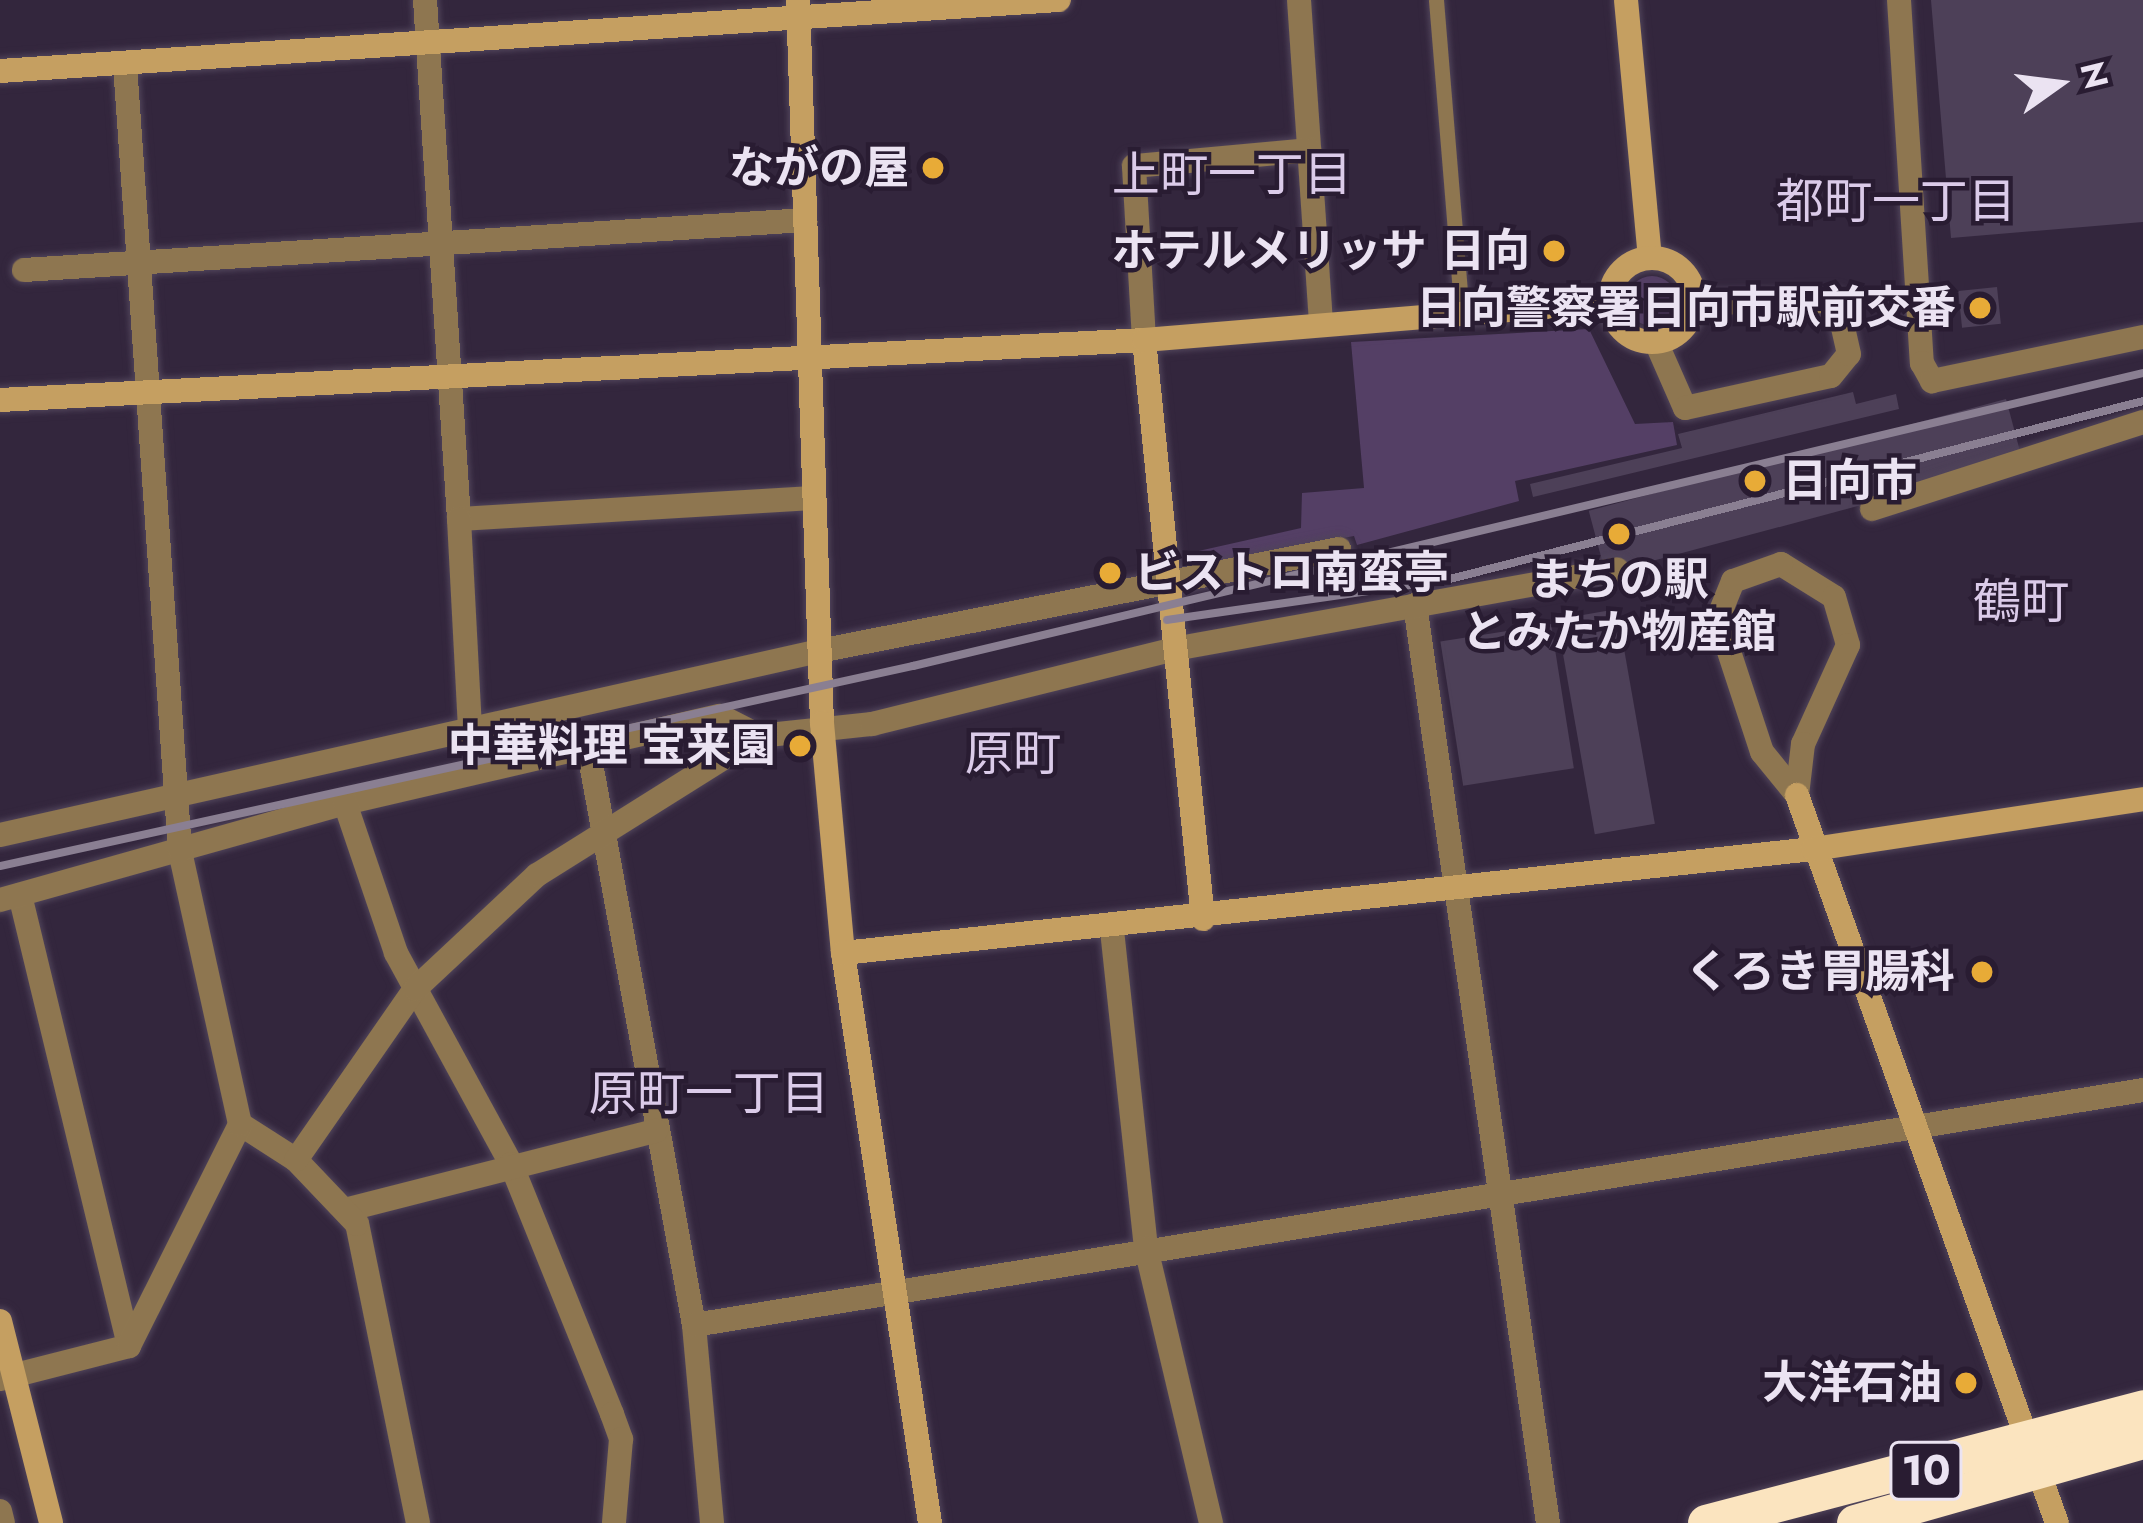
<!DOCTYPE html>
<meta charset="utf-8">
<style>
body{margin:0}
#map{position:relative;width:2143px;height:1523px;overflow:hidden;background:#33263d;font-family:Jost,"Noto Sans JP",sans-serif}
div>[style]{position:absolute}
.green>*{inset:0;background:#543f65}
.round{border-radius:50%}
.building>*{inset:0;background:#4d4058;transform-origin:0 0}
.roads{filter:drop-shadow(0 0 3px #50445a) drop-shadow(0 0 3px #50445a)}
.lane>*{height:15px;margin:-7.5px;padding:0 7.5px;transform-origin:7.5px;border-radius:7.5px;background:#8e7650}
.street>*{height:24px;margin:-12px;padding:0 12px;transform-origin:12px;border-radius:12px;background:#8e7650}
.secondary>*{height:24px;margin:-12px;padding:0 12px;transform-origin:12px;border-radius:12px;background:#c59f61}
.secondary>.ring{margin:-12px;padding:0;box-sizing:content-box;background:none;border:24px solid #c59f61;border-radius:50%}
.highway>*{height:36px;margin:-18px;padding:0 18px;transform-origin:18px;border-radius:18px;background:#fbe4bf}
.rail>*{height:8px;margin:-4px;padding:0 4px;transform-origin:4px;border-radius:4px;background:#8a7f92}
.dots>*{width:33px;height:33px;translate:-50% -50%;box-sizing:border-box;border:6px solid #291c32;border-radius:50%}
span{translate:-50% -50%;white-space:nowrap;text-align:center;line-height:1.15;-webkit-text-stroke:9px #291c32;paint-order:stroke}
.shield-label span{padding:3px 9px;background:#291c32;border:3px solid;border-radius:9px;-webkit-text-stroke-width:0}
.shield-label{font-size:42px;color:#ebe3f2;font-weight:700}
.poi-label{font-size:45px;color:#ebe3f2;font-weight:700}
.right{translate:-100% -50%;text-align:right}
.left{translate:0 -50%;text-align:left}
.neighbourhood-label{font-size:48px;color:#dbcbe9}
.north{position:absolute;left:1999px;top:24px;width:120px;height:120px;-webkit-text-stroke:9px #291c32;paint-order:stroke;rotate:76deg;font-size:33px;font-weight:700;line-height:48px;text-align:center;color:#ebe3f2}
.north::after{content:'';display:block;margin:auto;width:42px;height:54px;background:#ebe3f2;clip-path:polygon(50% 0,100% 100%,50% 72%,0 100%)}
</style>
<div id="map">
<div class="green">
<div class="round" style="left:1627px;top:276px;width:50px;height:50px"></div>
<div style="clip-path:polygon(1589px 329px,1635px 424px,1673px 422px,1677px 445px,1515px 481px,1519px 501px,1357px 545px,1354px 536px,1198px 565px,1194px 552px,1301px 528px,1302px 493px,1364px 488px,1351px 342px)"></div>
</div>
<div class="building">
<div style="clip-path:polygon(1931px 0,2143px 0,2143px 222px,1951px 238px)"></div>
<div style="left:1997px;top:287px;width:37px;height:39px;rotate:84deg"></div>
<div style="clip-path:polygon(1853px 392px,1856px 404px,1896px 394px,1899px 409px,1533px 497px,1530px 484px,1682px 448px,1678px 434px)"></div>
<div style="left:2006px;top:399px;width:65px;height:432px;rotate:75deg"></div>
<div style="left:1617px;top:609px;width:218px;height:61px;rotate:80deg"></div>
<div style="left:1551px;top:624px;width:146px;height:112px;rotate:81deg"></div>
</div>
<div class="roads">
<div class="lane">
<div style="left:1436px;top:0;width:314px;rotate:85.3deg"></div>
</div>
<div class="street">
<div style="left:425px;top:0;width:520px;rotate:86.25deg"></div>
<div style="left:459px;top:519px;width:355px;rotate:-3.4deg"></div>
<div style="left:1299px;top:0;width:325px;rotate:86.1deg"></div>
<div style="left:1899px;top:0;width:364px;rotate:86.4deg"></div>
<div style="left:1922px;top:363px;width:21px;rotate:61deg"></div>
<div style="left:1932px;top:381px;width:216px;rotate:-11.8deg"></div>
<div style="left:24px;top:270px;width:783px;rotate:-3.66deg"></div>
<div style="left:1144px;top:340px;width:174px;rotate:-93.3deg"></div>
<div style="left:1134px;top:166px;width:176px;rotate:-5.2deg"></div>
<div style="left:1656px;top:342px;width:72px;rotate:66.3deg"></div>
<div style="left:1685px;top:408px;width:149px;rotate:-12.4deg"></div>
<div style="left:1831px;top:376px;width:28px;rotate:-51deg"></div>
<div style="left:1849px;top:354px;width:54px;rotate:-102.8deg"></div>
<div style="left:1837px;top:301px;width:143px;rotate:179.2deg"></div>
<div style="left:1872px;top:509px;width:285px;rotate:-17.8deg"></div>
<div style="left:459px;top:519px;width:211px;rotate:87deg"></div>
<div style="left:1781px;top:564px;width:62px;rotate:31.9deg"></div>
<div style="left:1834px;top:597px;width:50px;rotate:73.7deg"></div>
<div style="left:1848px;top:645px;width:109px;rotate:114.4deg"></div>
<div style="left:1803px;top:744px;width:51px;rotate:96.7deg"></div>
<div style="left:1797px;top:795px;width:55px;rotate:-129.1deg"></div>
<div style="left:1762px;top:752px;width:141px;rotate:-108.2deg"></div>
<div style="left:1718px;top:618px;width:40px;rotate:-68deg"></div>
<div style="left:1733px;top:581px;width:51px;rotate:-19.5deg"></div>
<div style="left:1415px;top:605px;width:928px;rotate:81.76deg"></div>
<div style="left:588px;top:747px;width:588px;rotate:79.61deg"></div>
<div style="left:694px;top:1325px;width:199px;rotate:84.8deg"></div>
<div style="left:345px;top:803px;width:385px;rotate:-13.1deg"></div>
<div style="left:720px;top:716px;width:44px;rotate:27.1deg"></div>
<div style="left:0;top:835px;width:839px;rotate:-12.66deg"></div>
<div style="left:819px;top:651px;width:530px;rotate:-11.1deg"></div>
<div style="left:20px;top:895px;width:464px;rotate:76.4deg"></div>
<div style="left:0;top:900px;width:358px;rotate:-15.7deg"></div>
<div style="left:345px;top:803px;width:158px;rotate:71.2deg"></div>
<div style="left:396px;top:953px;width:240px;rotate:61.4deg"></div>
<div style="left:511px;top:1164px;width:270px;rotate:68deg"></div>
<div style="left:612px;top:1414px;width:27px;rotate:70deg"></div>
<div style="left:621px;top:1439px;width:84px;rotate:94.8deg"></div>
<div style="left:1112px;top:930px;width:320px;rotate:83.9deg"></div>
<div style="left:1146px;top:1248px;width:283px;rotate:76.7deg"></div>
<div style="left:240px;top:1124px;width:67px;rotate:32.7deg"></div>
<div style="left:349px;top:1209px;width:317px;rotate:-14.3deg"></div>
<div style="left:694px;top:1325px;width:1468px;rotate:-9.21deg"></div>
<div style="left:0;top:1379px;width:133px;rotate:-14.3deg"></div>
<div style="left:129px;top:1346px;width:248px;rotate:-63.4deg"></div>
<div style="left:240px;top:1124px;width:280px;rotate:-102.4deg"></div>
<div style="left:180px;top:851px;width:789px;rotate:-94deg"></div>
<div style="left:0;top:1511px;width:12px;rotate:76deg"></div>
<div style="left:418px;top:1523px;width:305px;rotate:-101.5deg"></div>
<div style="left:357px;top:1224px;width:88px;rotate:-133.6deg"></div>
<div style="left:296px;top:1160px;width:208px;rotate:-55.2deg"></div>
<div style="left:415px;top:989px;width:167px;rotate:-43.1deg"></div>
<div style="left:537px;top:875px;width:262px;rotate:-32.1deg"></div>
<div style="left:759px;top:736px;width:114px;rotate:-6.1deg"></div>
<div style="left:872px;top:724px;width:311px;rotate:-13.9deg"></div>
<div style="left:1174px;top:649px;width:450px;rotate:-10.2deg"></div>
</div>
<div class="secondary">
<div style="left:798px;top:0;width:723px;rotate:88.1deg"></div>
<div style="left:822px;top:723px;width:231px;rotate:84.8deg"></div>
<div style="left:843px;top:953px;width:577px;rotate:81.32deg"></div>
<div style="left:1626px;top:0;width:258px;rotate:84.7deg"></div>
<div style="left:0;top:71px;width:1061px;rotate:-3.84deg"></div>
<div class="ring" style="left:1610px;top:258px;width:60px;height:60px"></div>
<div style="left:1144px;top:340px;width:582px;rotate:84.18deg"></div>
<div style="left:0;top:400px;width:1146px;rotate:-3deg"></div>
<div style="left:1144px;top:340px;width:467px;rotate:-4.7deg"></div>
<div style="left:1797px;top:795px;width:773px;rotate:70.35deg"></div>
<div style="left:843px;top:953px;width:976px;rotate:-6.12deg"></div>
<div style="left:1813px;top:849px;width:334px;rotate:-8.6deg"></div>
<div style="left:0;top:1321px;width:208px;rotate:75.8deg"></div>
</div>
<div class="highway">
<div style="left:1706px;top:1523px;width:452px;rotate:-14.7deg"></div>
<div style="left:1855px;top:1523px;width:299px;rotate:-15.9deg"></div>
</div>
</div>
<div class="rail">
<div style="left:1167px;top:620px;width:282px;rotate:-8.2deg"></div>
<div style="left:1446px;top:580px;width:720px;rotate:-14.4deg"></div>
<div style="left:0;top:866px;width:935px;rotate:-12.36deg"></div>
<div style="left:913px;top:666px;width:1264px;rotate:-13.4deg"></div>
</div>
<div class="dots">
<div style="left:933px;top:168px;background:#e8ab37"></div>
<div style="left:1554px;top:251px;background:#e8ab37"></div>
<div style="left:1980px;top:308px;background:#e8ab37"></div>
<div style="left:1755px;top:481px;background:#e8ab37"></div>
<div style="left:1619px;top:534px;background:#e8ab37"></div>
<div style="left:1110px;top:573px;background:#e8ab37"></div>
<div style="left:800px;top:746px;background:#e8ab37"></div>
<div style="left:1982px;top:972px;background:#e8ab37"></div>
<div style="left:1966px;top:1383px;background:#e8ab37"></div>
</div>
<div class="shield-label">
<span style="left:1926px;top:1471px">10</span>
</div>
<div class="poi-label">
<span class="right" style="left:909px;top:168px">ながの屋</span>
<span class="right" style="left:1530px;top:251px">ホテルメリッサ 日向</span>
<span class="right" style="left:1956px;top:308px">日向警察署日向市駅前交番</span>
<span class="left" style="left:1782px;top:481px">日向市</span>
<span class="left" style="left:1134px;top:573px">ビストロ南蛮亭</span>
<span style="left:1619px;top:606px">まちの駅<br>とみたか物産館</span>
<span class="right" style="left:776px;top:746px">中華料理 宝来園</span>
<span class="right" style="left:1955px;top:972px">くろき胃腸科</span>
<span class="right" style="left:1942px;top:1383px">大洋石油</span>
</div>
<div class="neighbourhood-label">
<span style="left:1232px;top:175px">上町一丁目</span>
<span style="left:1896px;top:202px">都町一丁目</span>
<span style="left:2021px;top:602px">鶴町</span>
<span style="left:1013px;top:754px">原町</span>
<span style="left:709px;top:1094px">原町一丁目</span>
</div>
<div class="north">N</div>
</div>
